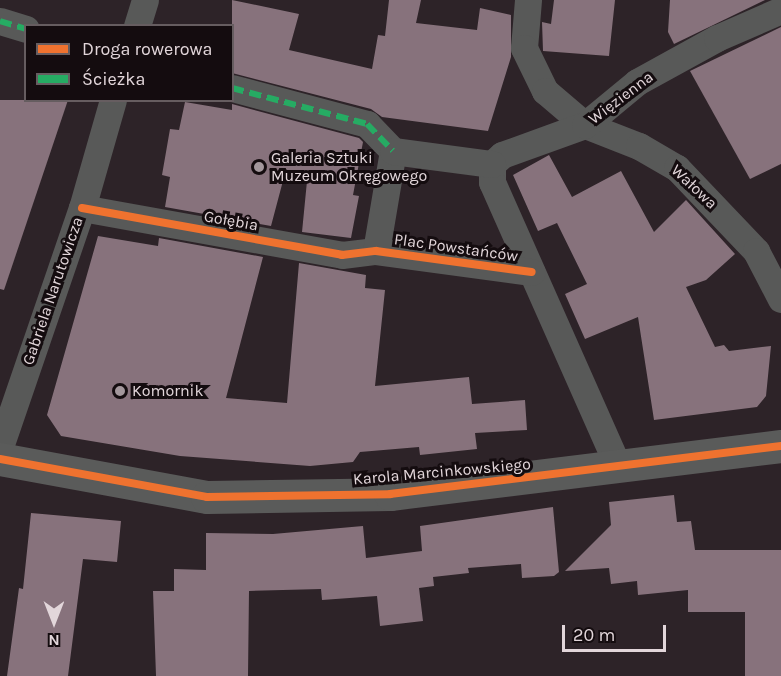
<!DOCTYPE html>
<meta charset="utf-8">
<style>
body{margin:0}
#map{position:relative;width:781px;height:676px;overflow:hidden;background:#2d2328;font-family:Karla,sans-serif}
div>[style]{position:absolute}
.building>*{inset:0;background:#87727c}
.street>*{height:27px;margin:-13.5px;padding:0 13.5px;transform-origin:13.5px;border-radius:13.5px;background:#585958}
.secondary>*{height:33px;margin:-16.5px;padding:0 16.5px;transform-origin:16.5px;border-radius:16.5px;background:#5a5b5a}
.quiet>*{height:6px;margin-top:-3px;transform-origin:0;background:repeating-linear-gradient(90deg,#26ab63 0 12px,transparent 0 18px)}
.cycleway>*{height:8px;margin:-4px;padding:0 4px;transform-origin:4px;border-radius:4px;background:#ef722f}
.dots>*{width:16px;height:16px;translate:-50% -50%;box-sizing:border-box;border:3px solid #140c0f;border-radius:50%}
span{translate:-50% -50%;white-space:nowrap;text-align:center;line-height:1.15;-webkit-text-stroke:6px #140c0f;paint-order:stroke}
.street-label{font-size:16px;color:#e2d6da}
.poi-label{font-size:16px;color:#e2d6da}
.left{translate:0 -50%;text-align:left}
.legend{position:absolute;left:24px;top:24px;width:210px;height:78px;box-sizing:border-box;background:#140c0f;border:2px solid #665d60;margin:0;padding:8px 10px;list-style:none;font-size:18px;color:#e2d6da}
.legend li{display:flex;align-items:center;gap:12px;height:30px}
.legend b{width:30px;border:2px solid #665d60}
.north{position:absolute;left:24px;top:592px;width:60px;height:60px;-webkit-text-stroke:4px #140c0f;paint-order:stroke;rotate:180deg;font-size:16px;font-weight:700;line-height:24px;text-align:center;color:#e2d6da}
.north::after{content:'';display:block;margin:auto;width:21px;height:27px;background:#e2d6da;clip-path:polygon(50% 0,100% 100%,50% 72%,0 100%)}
.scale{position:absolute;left:562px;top:625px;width:104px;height:27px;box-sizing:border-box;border:3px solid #e2d6da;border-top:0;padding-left:8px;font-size:18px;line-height:21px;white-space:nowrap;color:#e2d6da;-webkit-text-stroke:4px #140c0f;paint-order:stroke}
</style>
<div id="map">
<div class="building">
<div style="clip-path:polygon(232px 0,299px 14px,289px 50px,372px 69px,378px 35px,385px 36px,389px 0,421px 0,416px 23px,477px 30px,480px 8px,511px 15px,511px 57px,488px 131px,382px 117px,371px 109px,232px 73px)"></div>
<div style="clip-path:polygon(554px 0,615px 0,609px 56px,543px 51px,542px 22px,551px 24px)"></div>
<div style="clip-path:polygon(670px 0,765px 0,674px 44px,668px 32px)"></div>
<div style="clip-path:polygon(781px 27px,781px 164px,750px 179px,690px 71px)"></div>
<div style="clip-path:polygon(0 100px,68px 100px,4px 290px,0 289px)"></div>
<div style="clip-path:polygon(185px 102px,232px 110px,232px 104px,359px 138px,363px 142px,353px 195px,359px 196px,351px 238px,302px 232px,307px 181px,284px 177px,271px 226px,165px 207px,170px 177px,162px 175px,170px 129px,179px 130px)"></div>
<div style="clip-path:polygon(549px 155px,572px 197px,621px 171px,654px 232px,686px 200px,735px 254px,706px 280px,686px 287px,715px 347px,724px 345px,729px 351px,771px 346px,766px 396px,757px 407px,654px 420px,638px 317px,585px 339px,565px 294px,587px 284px,557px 223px,538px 231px,513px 175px)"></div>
<div style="clip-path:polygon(98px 236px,158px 246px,159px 238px,263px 257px,226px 398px,287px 403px,299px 263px,366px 275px,365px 288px,385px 290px,375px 386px,469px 377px,472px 404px,525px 400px,527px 430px,475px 433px,477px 449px,420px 455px,419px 447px,360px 452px,353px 462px,310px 466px,180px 456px,61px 436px,47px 415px)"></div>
<div style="clip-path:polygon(674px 495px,677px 522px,691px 521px,695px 550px,781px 550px,781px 676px,745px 676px,745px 612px,688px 612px,688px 590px,638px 595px,637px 581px,611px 584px,609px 568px,565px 571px,611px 525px,609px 502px)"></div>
<div style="clip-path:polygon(553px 507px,559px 572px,554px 576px,522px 578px,521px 564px,468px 568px,469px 573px,433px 577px,434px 586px,419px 588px,423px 621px,380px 626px,377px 596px,322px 600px,321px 589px,249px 591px,248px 676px,156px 676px,153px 591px,174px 591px,174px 569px,206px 570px,206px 533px,273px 534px,363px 526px,366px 558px,422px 551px,420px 526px)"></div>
<div style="clip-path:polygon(31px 513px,121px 521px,117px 562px,83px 559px,68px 676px,7px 676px,19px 588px,23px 589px)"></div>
</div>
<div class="street">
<div style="left:528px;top:0;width:48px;rotate:94.8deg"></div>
<div style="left:524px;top:48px;width:48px;rotate:64deg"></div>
<div style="left:545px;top:91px;width:52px;rotate:40.4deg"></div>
<div style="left:585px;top:125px;width:58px;rotate:21.3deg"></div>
<div style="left:639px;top:146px;width:44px;rotate:30.1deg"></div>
<div style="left:677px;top:168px;width:115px;rotate:46.4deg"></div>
<div style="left:756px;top:251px;width:54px;rotate:62.5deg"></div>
<div style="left:0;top:21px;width:27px;rotate:17deg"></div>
<div style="left:137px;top:26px;width:27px;rotate:-73deg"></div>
<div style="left:232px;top:88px;width:140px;rotate:14.9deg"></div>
<div style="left:367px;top:124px;width:37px;rotate:46deg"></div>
<div style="left:492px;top:164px;width:13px;rotate:-42deg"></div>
<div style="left:502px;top:155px;width:88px;rotate:-19.9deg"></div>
<div style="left:585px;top:125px;width:67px;rotate:-39.6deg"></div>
<div style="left:637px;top:82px;width:91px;rotate:-28.8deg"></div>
<div style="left:717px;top:38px;width:70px;rotate:-23.6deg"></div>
<div style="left:492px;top:164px;width:18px;rotate:90deg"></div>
<div style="left:492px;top:182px;width:312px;rotate:66.1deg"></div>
<div style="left:82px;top:208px;width:264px;rotate:10.2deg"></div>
<div style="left:342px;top:255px;width:34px;rotate:-7deg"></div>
<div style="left:376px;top:251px;width:157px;rotate:7.7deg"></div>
<div style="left:376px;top:251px;width:101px;rotate:-80.4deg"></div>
<div style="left:393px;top:151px;width:100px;rotate:7.5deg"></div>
<div style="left:0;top:447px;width:253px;rotate:-71.1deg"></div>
<div style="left:82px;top:208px;width:112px;rotate:-74deg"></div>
</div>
<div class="secondary">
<div style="left:0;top:459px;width:210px;rotate:10.4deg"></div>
<div style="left:207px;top:497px;width:183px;rotate:-0.9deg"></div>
<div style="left:390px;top:494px;width:394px;rotate:-7deg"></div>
</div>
<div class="quiet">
<div style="left:0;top:21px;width:27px;rotate:17deg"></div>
<div style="left:232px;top:88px;width:140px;rotate:14.9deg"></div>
<div style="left:367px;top:124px;width:37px;rotate:46deg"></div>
</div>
<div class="cycleway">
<div style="left:82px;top:208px;width:264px;rotate:10.2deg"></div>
<div style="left:342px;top:255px;width:34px;rotate:-7deg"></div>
<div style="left:376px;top:251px;width:157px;rotate:7.7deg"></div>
<div style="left:0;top:459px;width:210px;rotate:10.4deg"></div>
<div style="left:207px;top:497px;width:183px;rotate:-0.9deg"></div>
<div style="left:390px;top:494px;width:394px;rotate:-7deg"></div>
</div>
<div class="dots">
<div style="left:259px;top:167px;background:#a3979c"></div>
<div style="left:120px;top:391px;background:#a3979c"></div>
</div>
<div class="street-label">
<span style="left:621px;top:98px;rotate:-37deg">Więzienna</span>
<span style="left:694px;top:187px;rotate:43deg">Wałowa</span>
<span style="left:231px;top:221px;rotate:10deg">Gołębia</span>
<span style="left:456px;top:248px;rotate:8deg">Plac Powstańców</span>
<span style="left:53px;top:291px;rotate:-71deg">Gabriela Narutowicza</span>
<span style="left:442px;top:472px;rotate:-5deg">Karola Marcinkowskiego</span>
</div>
<div class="poi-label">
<span class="left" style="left:271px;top:167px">Galeria Sztuki<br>Muzeum Okręgowego</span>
<span class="left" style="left:132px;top:391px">Komornik</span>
</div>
<ul class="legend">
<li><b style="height:8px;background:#ef722f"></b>Droga rowerowa</li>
<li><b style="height:8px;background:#26ab63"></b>Ścieżka</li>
</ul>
<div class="north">N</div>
<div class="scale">20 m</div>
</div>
